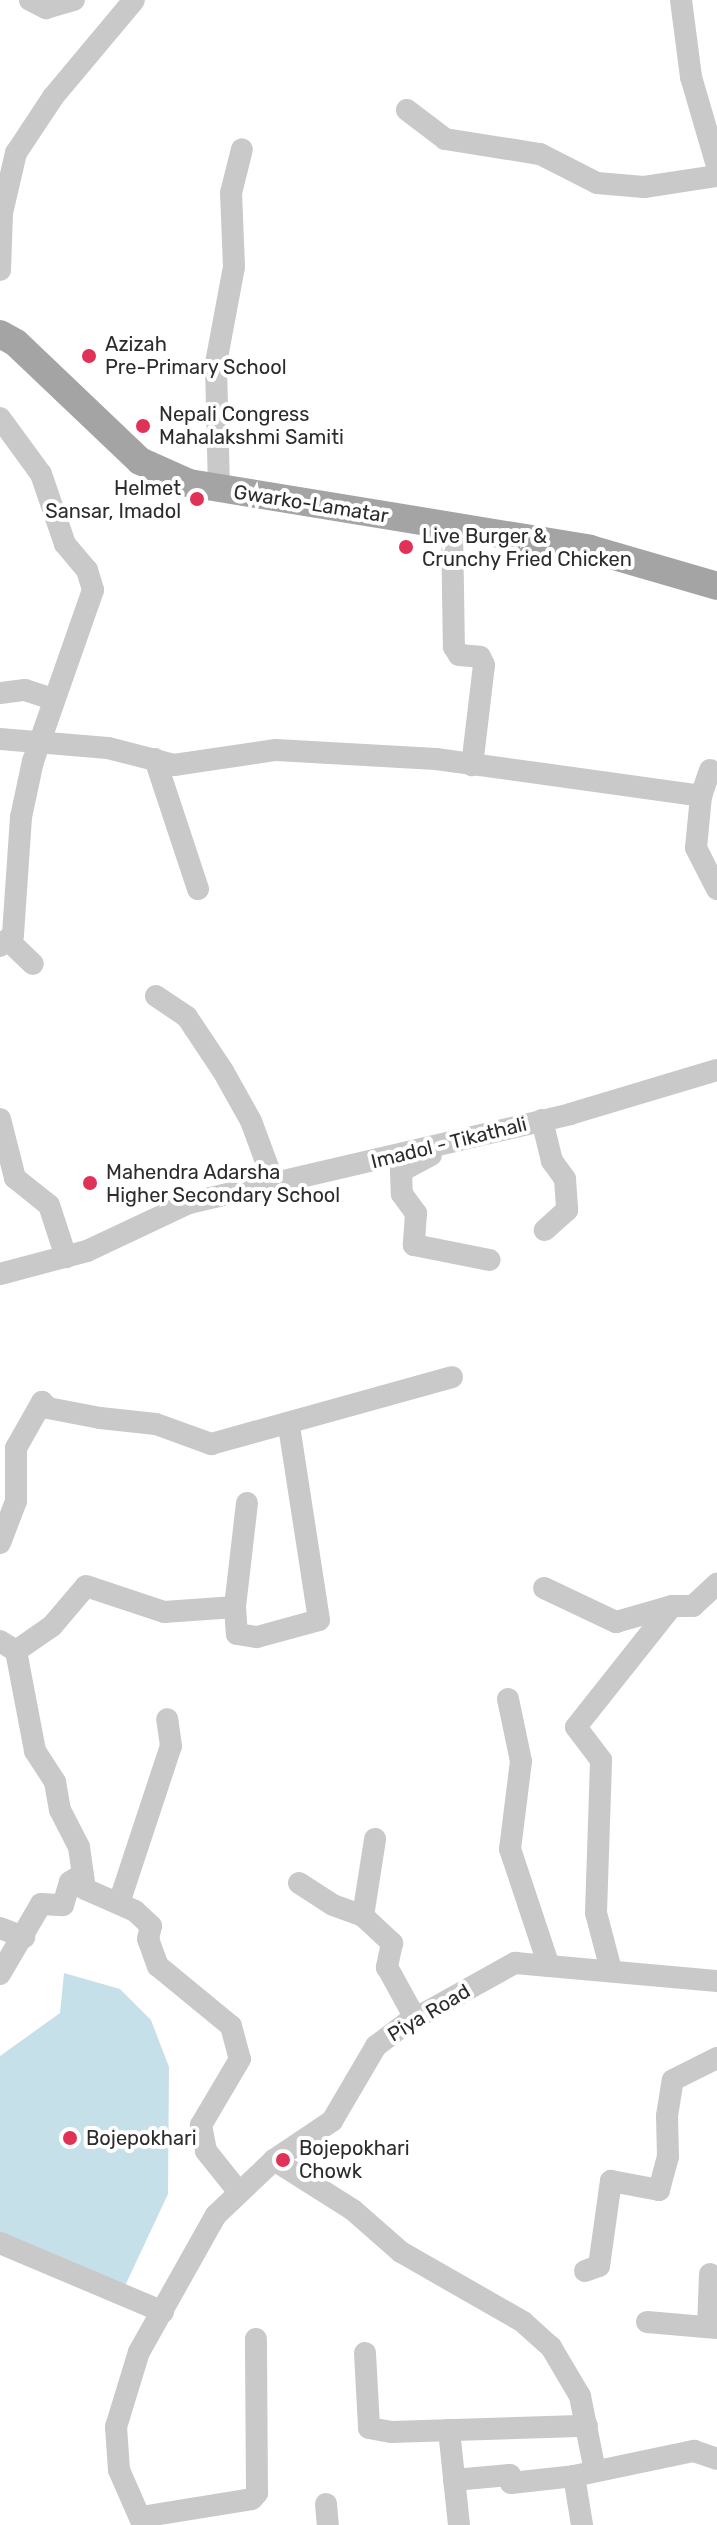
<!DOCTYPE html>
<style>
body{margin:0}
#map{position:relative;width:717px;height:2525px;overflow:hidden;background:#fff;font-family:Rubik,sans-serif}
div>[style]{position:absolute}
.water>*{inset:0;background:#c6e0e9}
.minor>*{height:22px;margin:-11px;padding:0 11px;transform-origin:11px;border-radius:11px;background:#c9c9c9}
.major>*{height:28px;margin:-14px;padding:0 14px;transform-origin:14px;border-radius:14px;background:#a4a4a4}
.dots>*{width:22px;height:22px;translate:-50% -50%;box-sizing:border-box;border:4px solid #fff;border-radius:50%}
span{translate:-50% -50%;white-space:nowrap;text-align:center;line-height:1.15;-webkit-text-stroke:8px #fff;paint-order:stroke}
.poi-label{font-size:20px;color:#2c2c2c}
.left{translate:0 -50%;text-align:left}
.right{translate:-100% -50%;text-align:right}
.street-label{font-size:20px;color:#2c2c2c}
</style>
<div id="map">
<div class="water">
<div style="clip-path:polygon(64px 1973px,120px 1989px,151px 2020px,169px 2067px,168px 2194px,124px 2288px,0 2239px,0 2056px,60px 2013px)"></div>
</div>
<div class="minor">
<div style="left:30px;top:0;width:18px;rotate:27deg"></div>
<div style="left:46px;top:8px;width:29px;rotate:-16deg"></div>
<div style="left:681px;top:0;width:78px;rotate:82.6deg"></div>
<div style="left:691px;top:77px;width:93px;rotate:73.7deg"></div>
<div style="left:407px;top:110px;width:48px;rotate:37.3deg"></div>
<div style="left:445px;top:139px;width:96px;rotate:9deg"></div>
<div style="left:540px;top:154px;width:64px;rotate:27deg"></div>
<div style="left:597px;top:183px;width:47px;rotate:4.9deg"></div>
<div style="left:644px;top:187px;width:74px;rotate:-8.6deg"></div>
<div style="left:0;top:270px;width:57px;rotate:-88deg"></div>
<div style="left:2px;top:213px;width:62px;rotate:-76.9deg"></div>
<div style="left:16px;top:153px;width:67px;rotate:-56.5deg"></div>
<div style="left:53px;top:97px;width:126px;rotate:-50.1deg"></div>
<div style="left:0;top:418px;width:69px;rotate:53.8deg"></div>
<div style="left:41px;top:474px;width:74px;rotate:71.1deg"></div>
<div style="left:65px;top:544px;width:34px;rotate:50deg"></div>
<div style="left:87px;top:570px;width:21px;rotate:73deg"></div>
<div style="left:93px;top:590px;width:181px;rotate:109.3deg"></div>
<div style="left:33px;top:761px;width:57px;rotate:102.1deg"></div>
<div style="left:21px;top:817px;width:118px;rotate:93.9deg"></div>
<div style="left:13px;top:935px;width:17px;rotate:140deg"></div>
<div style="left:219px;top:489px;width:126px;rotate:-91.4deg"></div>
<div style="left:216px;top:363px;width:98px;rotate:-79.4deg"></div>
<div style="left:234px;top:267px;width:74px;rotate:-92.3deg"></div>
<div style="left:231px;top:193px;width:45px;rotate:-76deg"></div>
<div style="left:452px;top:526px;width:121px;rotate:89.1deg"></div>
<div style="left:454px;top:647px;width:9px;rotate:58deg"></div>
<div style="left:459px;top:655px;width:21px;rotate:5deg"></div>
<div style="left:480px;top:657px;width:9px;rotate:63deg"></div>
<div style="left:484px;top:665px;width:101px;rotate:96.8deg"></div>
<div style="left:0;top:693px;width:25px;rotate:-7deg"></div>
<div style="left:25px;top:690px;width:29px;rotate:18deg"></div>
<div style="left:0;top:739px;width:108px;rotate:4.8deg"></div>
<div style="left:108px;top:748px;width:68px;rotate:14.4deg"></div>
<div style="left:174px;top:765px;width:103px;rotate:-8.4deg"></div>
<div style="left:276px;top:750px;width:160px;rotate:3.2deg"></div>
<div style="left:436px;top:759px;width:268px;rotate:7.9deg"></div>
<div style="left:155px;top:759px;width:137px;rotate:71.7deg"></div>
<div style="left:710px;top:770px;width:28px;rotate:109deg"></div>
<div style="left:701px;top:796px;width:52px;rotate:95.5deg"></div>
<div style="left:696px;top:848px;width:46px;rotate:62.9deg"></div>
<div style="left:9px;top:941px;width:33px;rotate:44deg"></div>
<div style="left:156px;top:996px;width:37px;rotate:34deg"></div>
<div style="left:187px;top:1017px;width:65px;rotate:56.3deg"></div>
<div style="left:223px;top:1071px;width:57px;rotate:60.8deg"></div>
<div style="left:251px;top:1121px;width:69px;rotate:69.7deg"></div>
<div style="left:0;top:1119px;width:61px;rotate:75.7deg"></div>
<div style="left:15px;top:1178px;width:43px;rotate:38.5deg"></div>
<div style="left:49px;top:1205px;width:55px;rotate:71.9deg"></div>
<div style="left:542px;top:1120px;width:42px;rotate:76.3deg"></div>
<div style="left:552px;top:1161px;width:22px;rotate:54deg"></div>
<div style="left:565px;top:1179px;width:31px;rotate:86deg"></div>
<div style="left:567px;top:1210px;width:30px;rotate:138deg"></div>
<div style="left:431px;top:1155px;width:34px;rotate:152deg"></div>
<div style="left:401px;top:1171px;width:23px;rotate:88deg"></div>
<div style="left:402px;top:1194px;width:24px;rotate:54deg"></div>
<div style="left:416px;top:1213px;width:32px;rotate:94deg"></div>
<div style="left:414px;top:1245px;width:77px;rotate:11.2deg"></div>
<div style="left:0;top:1274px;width:90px;rotate:-14.8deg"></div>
<div style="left:87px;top:1251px;width:113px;rotate:-25.2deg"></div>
<div style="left:189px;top:1203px;width:391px;rotate:-13.1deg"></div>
<div style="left:570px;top:1114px;width:153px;rotate:-16.7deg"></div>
<div style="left:247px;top:1503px;width:105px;rotate:96.6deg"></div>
<div style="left:235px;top:1607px;width:27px;rotate:86deg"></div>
<div style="left:237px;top:1634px;width:20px;rotate:9deg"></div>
<div style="left:257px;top:1637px;width:64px;rotate:-15.3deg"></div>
<div style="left:319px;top:1620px;width:196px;rotate:-98.8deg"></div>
<div style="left:0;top:1543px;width:45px;rotate:-69.1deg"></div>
<div style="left:16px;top:1501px;width:53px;rotate:-90deg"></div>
<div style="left:16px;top:1448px;width:53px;rotate:-60.5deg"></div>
<div style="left:42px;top:1402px;width:8px;rotate:45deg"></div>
<div style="left:48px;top:1408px;width:53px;rotate:10.9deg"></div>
<div style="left:100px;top:1418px;width:56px;rotate:6.1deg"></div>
<div style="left:156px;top:1424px;width:59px;rotate:20deg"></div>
<div style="left:211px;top:1444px;width:250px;rotate:-15.5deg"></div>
<div style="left:544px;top:1588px;width:80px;rotate:25.3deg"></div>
<div style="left:616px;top:1622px;width:58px;rotate:-15.9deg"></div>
<div style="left:672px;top:1606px;width:21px"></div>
<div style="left:693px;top:1606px;width:33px;rotate:-43deg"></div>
<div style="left:0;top:1641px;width:19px;rotate:32deg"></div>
<div style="left:16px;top:1651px;width:102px;rotate:79.2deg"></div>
<div style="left:35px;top:1751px;width:37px;rotate:57deg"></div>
<div style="left:55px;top:1782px;width:28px;rotate:80deg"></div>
<div style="left:60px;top:1810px;width:42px;rotate:62.8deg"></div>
<div style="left:79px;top:1847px;width:42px;rotate:81.9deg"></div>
<div style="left:85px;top:1889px;width:55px;rotate:23.7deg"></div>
<div style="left:135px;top:1911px;width:22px;rotate:43deg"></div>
<div style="left:151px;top:1926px;width:13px;rotate:103deg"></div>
<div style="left:148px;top:1939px;width:29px;rotate:70deg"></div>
<div style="left:158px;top:1966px;width:94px;rotate:39.4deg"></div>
<div style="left:231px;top:2026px;width:34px;rotate:75deg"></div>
<div style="left:240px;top:2059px;width:77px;rotate:120.6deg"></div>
<div style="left:201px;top:2125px;width:26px;rotate:79deg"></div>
<div style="left:206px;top:2151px;width:51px;rotate:51.3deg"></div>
<div style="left:16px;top:1651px;width:44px;rotate:-34.8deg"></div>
<div style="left:52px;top:1626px;width:52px;rotate:-49.6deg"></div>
<div style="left:86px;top:1586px;width:82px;rotate:18.4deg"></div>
<div style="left:164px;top:1612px;width:71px;rotate:-4deg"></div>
<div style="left:508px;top:1699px;width:63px;rotate:78.2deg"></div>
<div style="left:521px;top:1761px;width:89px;rotate:97.1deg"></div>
<div style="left:510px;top:1849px;width:123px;rotate:71.6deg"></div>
<div style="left:299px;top:1883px;width:40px;rotate:32.9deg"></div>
<div style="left:333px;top:1905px;width:32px;rotate:20deg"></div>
<div style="left:363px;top:1916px;width:40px;rotate:43deg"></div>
<div style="left:392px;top:1943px;width:25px;rotate:102deg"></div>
<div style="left:387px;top:1967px;width:58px;rotate:61.2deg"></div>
<div style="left:119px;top:1903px;width:165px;rotate:-71.7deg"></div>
<div style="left:171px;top:1746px;width:27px;rotate:-98deg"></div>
<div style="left:363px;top:1916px;width:78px;rotate:-81.1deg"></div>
<div style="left:0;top:1928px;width:26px;rotate:21deg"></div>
<div style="left:611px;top:1970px;width:59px;rotate:-104.7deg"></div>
<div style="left:596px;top:1913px;width:153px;rotate:-88.1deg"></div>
<div style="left:601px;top:1760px;width:41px;rotate:-127.1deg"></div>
<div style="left:576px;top:1727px;width:154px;rotate:-51.6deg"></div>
<div style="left:0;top:1974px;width:81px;rotate:-59.6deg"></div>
<div style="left:41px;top:1904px;width:22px;rotate:3deg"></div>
<div style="left:63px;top:1905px;width:24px;rotate:-73deg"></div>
<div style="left:70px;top:1882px;width:15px;rotate:-32deg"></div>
<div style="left:274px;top:2160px;width:93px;rotate:32.3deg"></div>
<div style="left:353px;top:2210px;width:64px;rotate:41.2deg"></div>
<div style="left:401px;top:2252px;width:141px;rotate:29.8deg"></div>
<div style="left:523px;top:2322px;width:38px;rotate:42deg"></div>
<div style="left:551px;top:2347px;width:57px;rotate:59.4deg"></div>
<div style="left:580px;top:2396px;width:76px;rotate:78.7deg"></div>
<div style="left:0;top:2243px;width:177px;rotate:22.9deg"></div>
<div style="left:585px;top:2271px;width:15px;rotate:-20deg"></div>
<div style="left:599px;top:2266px;width:86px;rotate:-82deg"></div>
<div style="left:611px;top:2181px;width:49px;rotate:10.6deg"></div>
<div style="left:659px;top:2190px;width:34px;rotate:-75deg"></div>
<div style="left:668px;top:2157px;width:41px;rotate:-91.4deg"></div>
<div style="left:667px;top:2116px;width:36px;rotate:-81deg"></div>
<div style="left:673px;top:2080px;width:49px;rotate:-26.6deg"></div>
<div style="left:647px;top:2322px;width:70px;rotate:4.9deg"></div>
<div style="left:708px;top:2327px;width:53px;rotate:-87.8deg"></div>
<div style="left:365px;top:2353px;width:75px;rotate:86.9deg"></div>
<div style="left:369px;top:2428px;width:22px;rotate:10deg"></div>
<div style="left:391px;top:2432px;width:196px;rotate:-1.8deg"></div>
<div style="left:449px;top:2430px;width:96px;rotate:84deg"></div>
<div style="left:574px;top:2476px;width:50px;rotate:80.7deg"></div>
<div style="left:454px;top:2480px;width:56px;rotate:-5.1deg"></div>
<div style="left:510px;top:2475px;width:8px;rotate:83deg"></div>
<div style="left:511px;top:2483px;width:63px;rotate:-6.3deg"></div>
<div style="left:574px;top:2476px;width:123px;rotate:-11.8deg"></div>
<div style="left:694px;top:2451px;width:24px;rotate:19deg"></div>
<div style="left:326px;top:2504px;width:21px;rotate:85deg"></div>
<div style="left:141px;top:2517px;width:112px;rotate:-9.2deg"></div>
<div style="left:252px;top:2499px;width:8px;rotate:-50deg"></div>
<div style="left:257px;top:2493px;width:154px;rotate:-90.4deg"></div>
<div style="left:143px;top:2525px;width:60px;rotate:-113.6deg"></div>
<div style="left:119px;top:2470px;width:43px;rotate:-94deg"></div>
<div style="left:116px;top:2427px;width:78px;rotate:-73deg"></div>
<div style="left:139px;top:2352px;width:157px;rotate:-60.7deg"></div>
<div style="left:216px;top:2215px;width:80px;rotate:-43.5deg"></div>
<div style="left:274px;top:2160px;width:70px;rotate:-33.9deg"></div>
<div style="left:332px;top:2121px;width:87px;rotate:-59.6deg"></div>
<div style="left:376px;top:2046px;width:39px;rotate:-37deg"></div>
<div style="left:407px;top:2023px;width:124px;rotate:-29.1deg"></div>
<div style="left:515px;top:1963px;width:203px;rotate:5.1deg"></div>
</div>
<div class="major">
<div style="left:0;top:334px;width:18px;rotate:29deg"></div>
<div style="left:16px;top:343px;width:171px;rotate:43.6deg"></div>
<div style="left:140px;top:461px;width:54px;rotate:24.2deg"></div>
<div style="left:189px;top:483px;width:406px;rotate:9.3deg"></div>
<div style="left:590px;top:549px;width:132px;rotate:16.2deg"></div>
</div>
<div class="dots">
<div style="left:89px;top:356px;background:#e03156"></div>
<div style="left:143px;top:426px;background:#e03156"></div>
<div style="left:197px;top:499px;background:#e03156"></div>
<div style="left:406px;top:547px;background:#e03156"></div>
<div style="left:90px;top:1183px;background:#e03156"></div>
<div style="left:70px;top:2138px;background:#e03156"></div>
<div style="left:283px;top:2160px;background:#e03156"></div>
</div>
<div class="poi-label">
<span class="left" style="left:105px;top:356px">Azizah<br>Pre-Primary School</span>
<span class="left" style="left:159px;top:426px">Nepali Congress<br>Mahalakshmi Samiti</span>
<span class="right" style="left:181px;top:500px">Helmet<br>Sansar, Imadol</span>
<span class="left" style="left:422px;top:548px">Live Burger &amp;<br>Crunchy Fried Chicken</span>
<span class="left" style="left:106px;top:1184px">Mahendra Adarsha<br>Higher Secondary School</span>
<span class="left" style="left:86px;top:2138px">Bojepokhari</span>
<span class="left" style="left:299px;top:2160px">Bojepokhari<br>Chowk</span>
</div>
<div class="street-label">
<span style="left:311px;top:504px;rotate:9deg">Gwarko-Lamatar</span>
<span style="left:449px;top:1143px;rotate:-14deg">Imadol - Tikathali</span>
<span style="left:429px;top:2013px;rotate:-31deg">Piya Road</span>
</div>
</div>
